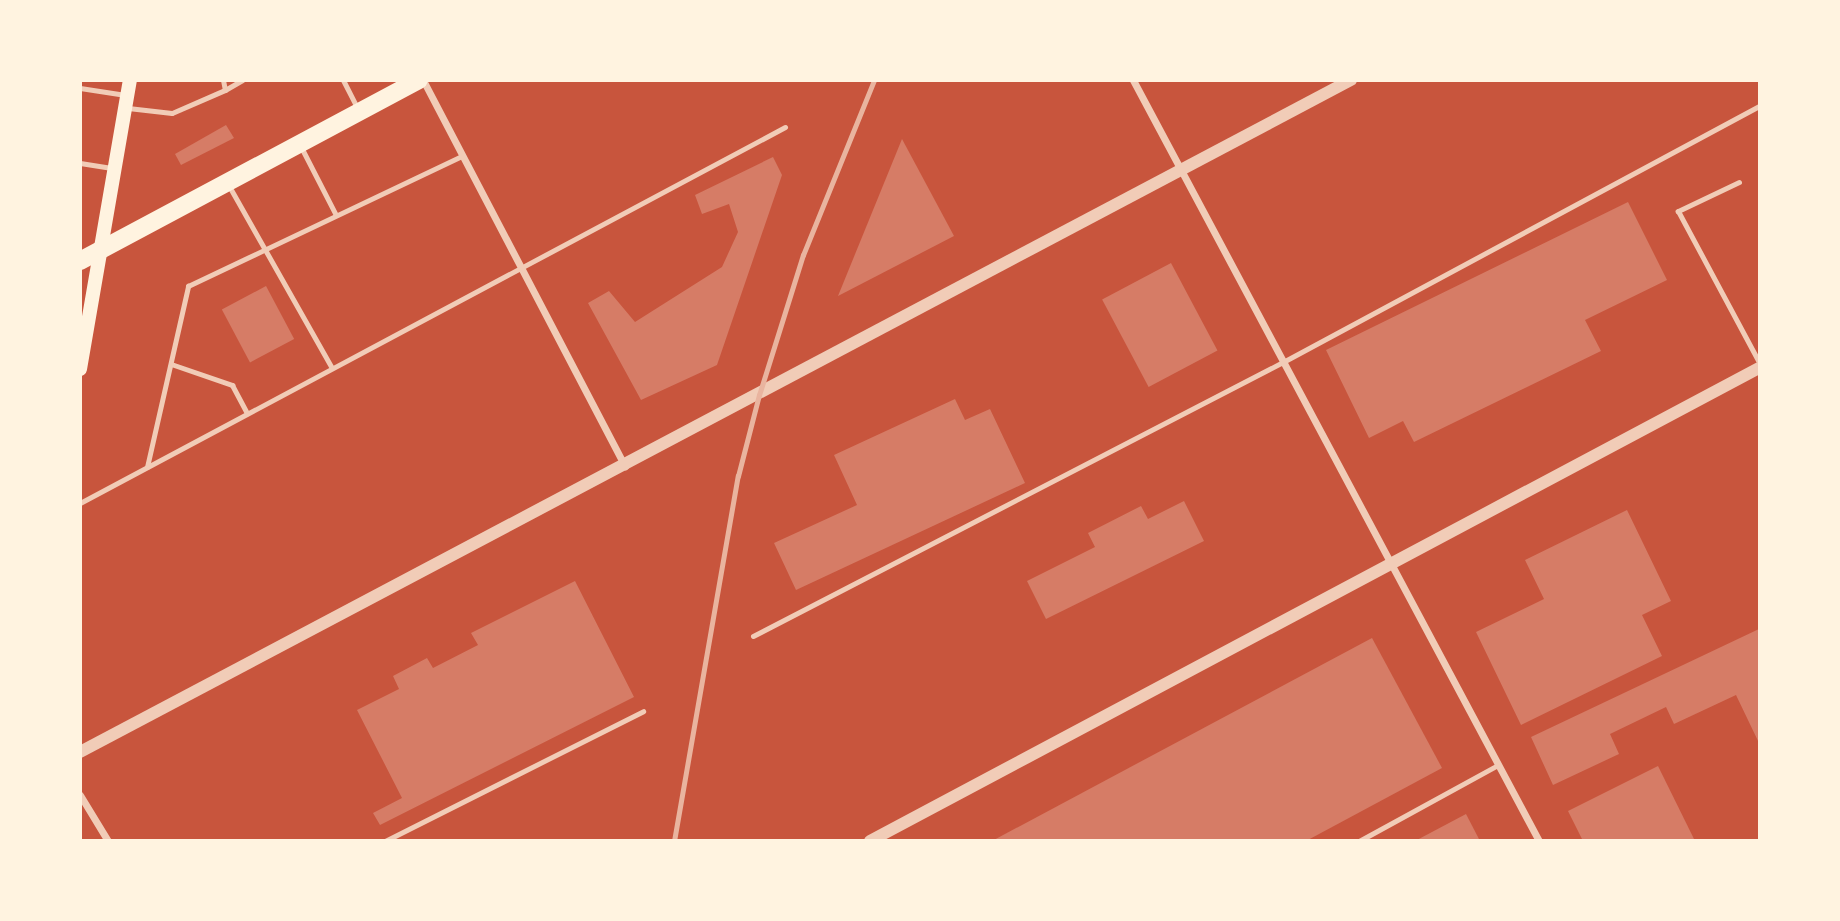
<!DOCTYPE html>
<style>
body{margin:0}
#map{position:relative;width:1840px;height:921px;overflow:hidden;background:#c8553d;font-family:"Work Sans",sans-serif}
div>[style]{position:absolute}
.building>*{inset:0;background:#d67c66;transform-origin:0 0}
.service>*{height:5px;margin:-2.5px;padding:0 2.5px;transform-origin:2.5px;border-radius:2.5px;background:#f1ccb7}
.minor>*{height:7px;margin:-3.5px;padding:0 3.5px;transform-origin:3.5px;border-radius:3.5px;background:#f1ccb7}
.tertiary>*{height:12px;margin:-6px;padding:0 6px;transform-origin:6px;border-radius:6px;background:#f1ccb7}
.secondary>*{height:14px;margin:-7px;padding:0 7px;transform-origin:7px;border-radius:7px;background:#fff3e0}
.primary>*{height:18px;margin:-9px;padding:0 9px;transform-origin:9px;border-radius:9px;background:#fff3e0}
.rail>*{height:5px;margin:-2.5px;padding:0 2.5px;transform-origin:2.5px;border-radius:2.5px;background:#e9b49f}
span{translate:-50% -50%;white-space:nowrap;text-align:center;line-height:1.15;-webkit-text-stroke:5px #fff3e0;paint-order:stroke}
.frame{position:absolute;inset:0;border:82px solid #fff3e0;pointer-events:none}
</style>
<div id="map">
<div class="building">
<div style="clip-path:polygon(226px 125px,234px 138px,181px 165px,175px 154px)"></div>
<div style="clip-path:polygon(902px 139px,954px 236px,838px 296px)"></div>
<div style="clip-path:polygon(773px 157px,782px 175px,717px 365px,641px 400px,588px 303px,609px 291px,635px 322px,722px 267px,738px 232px,729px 204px,702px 214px,695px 195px)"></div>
<div style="clip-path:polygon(1628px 202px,1667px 280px,1585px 320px,1601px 351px,1414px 442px,1403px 421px,1369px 438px,1326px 350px)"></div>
<div style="left:1171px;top:263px;width:99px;height:78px;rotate:62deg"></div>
<div style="left:266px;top:286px;width:60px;height:50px;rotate:62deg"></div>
<div style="clip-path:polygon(955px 399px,965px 420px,990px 409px,1025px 483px,796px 590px,774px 543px,857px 505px,834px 455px)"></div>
<div style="clip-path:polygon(1184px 501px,1204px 541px,1046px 619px,1027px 581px,1095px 547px,1088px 533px,1141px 506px,1148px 519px)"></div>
<div style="clip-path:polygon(1627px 510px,1671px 601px,1642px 615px,1662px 656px,1521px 725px,1476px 632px,1544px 599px,1525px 560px)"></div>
<div style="clip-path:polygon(575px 581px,634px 697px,380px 825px,373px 813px,402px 798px,357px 710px,399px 689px,393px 676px,427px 658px,433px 668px,478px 645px,471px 633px)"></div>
<div style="clip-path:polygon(1759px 629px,1759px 743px,1736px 695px,1674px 724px,1666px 707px,1610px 734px,1619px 754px,1553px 785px,1531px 737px)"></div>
<div style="clip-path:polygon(1372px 638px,1442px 768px,1306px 841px,992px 841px)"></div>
<div style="clip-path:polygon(1658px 766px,1695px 841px,1583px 841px,1568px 811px)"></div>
<div style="clip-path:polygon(1466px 814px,1480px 841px,1415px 841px)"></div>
</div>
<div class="service">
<div style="left:223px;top:80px;width:10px;rotate:79deg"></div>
<div style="left:225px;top:90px;width:20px;rotate:-30deg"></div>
<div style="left:343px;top:80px;width:33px;rotate:63deg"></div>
<div style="left:80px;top:88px;width:46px;rotate:8.8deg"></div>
<div style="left:128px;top:108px;width:44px;rotate:6.5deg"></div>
<div style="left:172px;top:113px;width:58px;rotate:-23.5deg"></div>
<div style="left:301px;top:147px;width:76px;rotate:62.8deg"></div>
<div style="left:80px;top:163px;width:32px;rotate:9deg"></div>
<div style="left:1739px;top:182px;width:68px;rotate:154.6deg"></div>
<div style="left:1678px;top:211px;width:171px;rotate:61.8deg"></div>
<div style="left:229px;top:186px;width:209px;rotate:60.5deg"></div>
<div style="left:171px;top:364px;width:65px;rotate:19deg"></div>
<div style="left:232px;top:385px;width:32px;rotate:62deg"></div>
<div style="left:147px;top:467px;width:186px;rotate:-77.2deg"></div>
<div style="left:188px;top:286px;width:303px;rotate:-25.4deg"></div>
<div style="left:80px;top:503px;width:799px;rotate:-28.07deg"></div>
<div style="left:753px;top:636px;width:597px;rotate:-27.34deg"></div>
<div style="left:1283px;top:362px;width:540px;rotate:-28.27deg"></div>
<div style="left:385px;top:841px;width:289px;rotate:-26.7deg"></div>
<div style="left:1359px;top:841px;width:158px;rotate:-28.7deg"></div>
</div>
<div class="minor">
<div style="left:423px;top:80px;width:436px;rotate:62.4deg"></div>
<div style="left:1133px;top:80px;width:863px;rotate:61.92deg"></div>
<div style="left:80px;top:795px;width:54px;rotate:58.7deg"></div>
</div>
<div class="tertiary">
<div style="left:80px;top:752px;width:1438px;rotate:-27.87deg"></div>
<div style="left:870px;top:841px;width:1007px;rotate:-28.02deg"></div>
</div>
<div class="secondary">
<div style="left:80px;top:369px;width:293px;rotate:-80.2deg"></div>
</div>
<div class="primary">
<div style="left:80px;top:261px;width:384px;rotate:-28.1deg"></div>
</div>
<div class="rail">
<div style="left:674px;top:841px;width:371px;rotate:-80.1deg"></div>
<div style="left:738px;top:476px;width:84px;rotate:-75.5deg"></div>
<div style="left:759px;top:395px;width:147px;rotate:-72.6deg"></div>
<div style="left:803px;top:255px;width:189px;rotate:-67.9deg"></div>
</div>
<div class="frame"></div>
</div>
